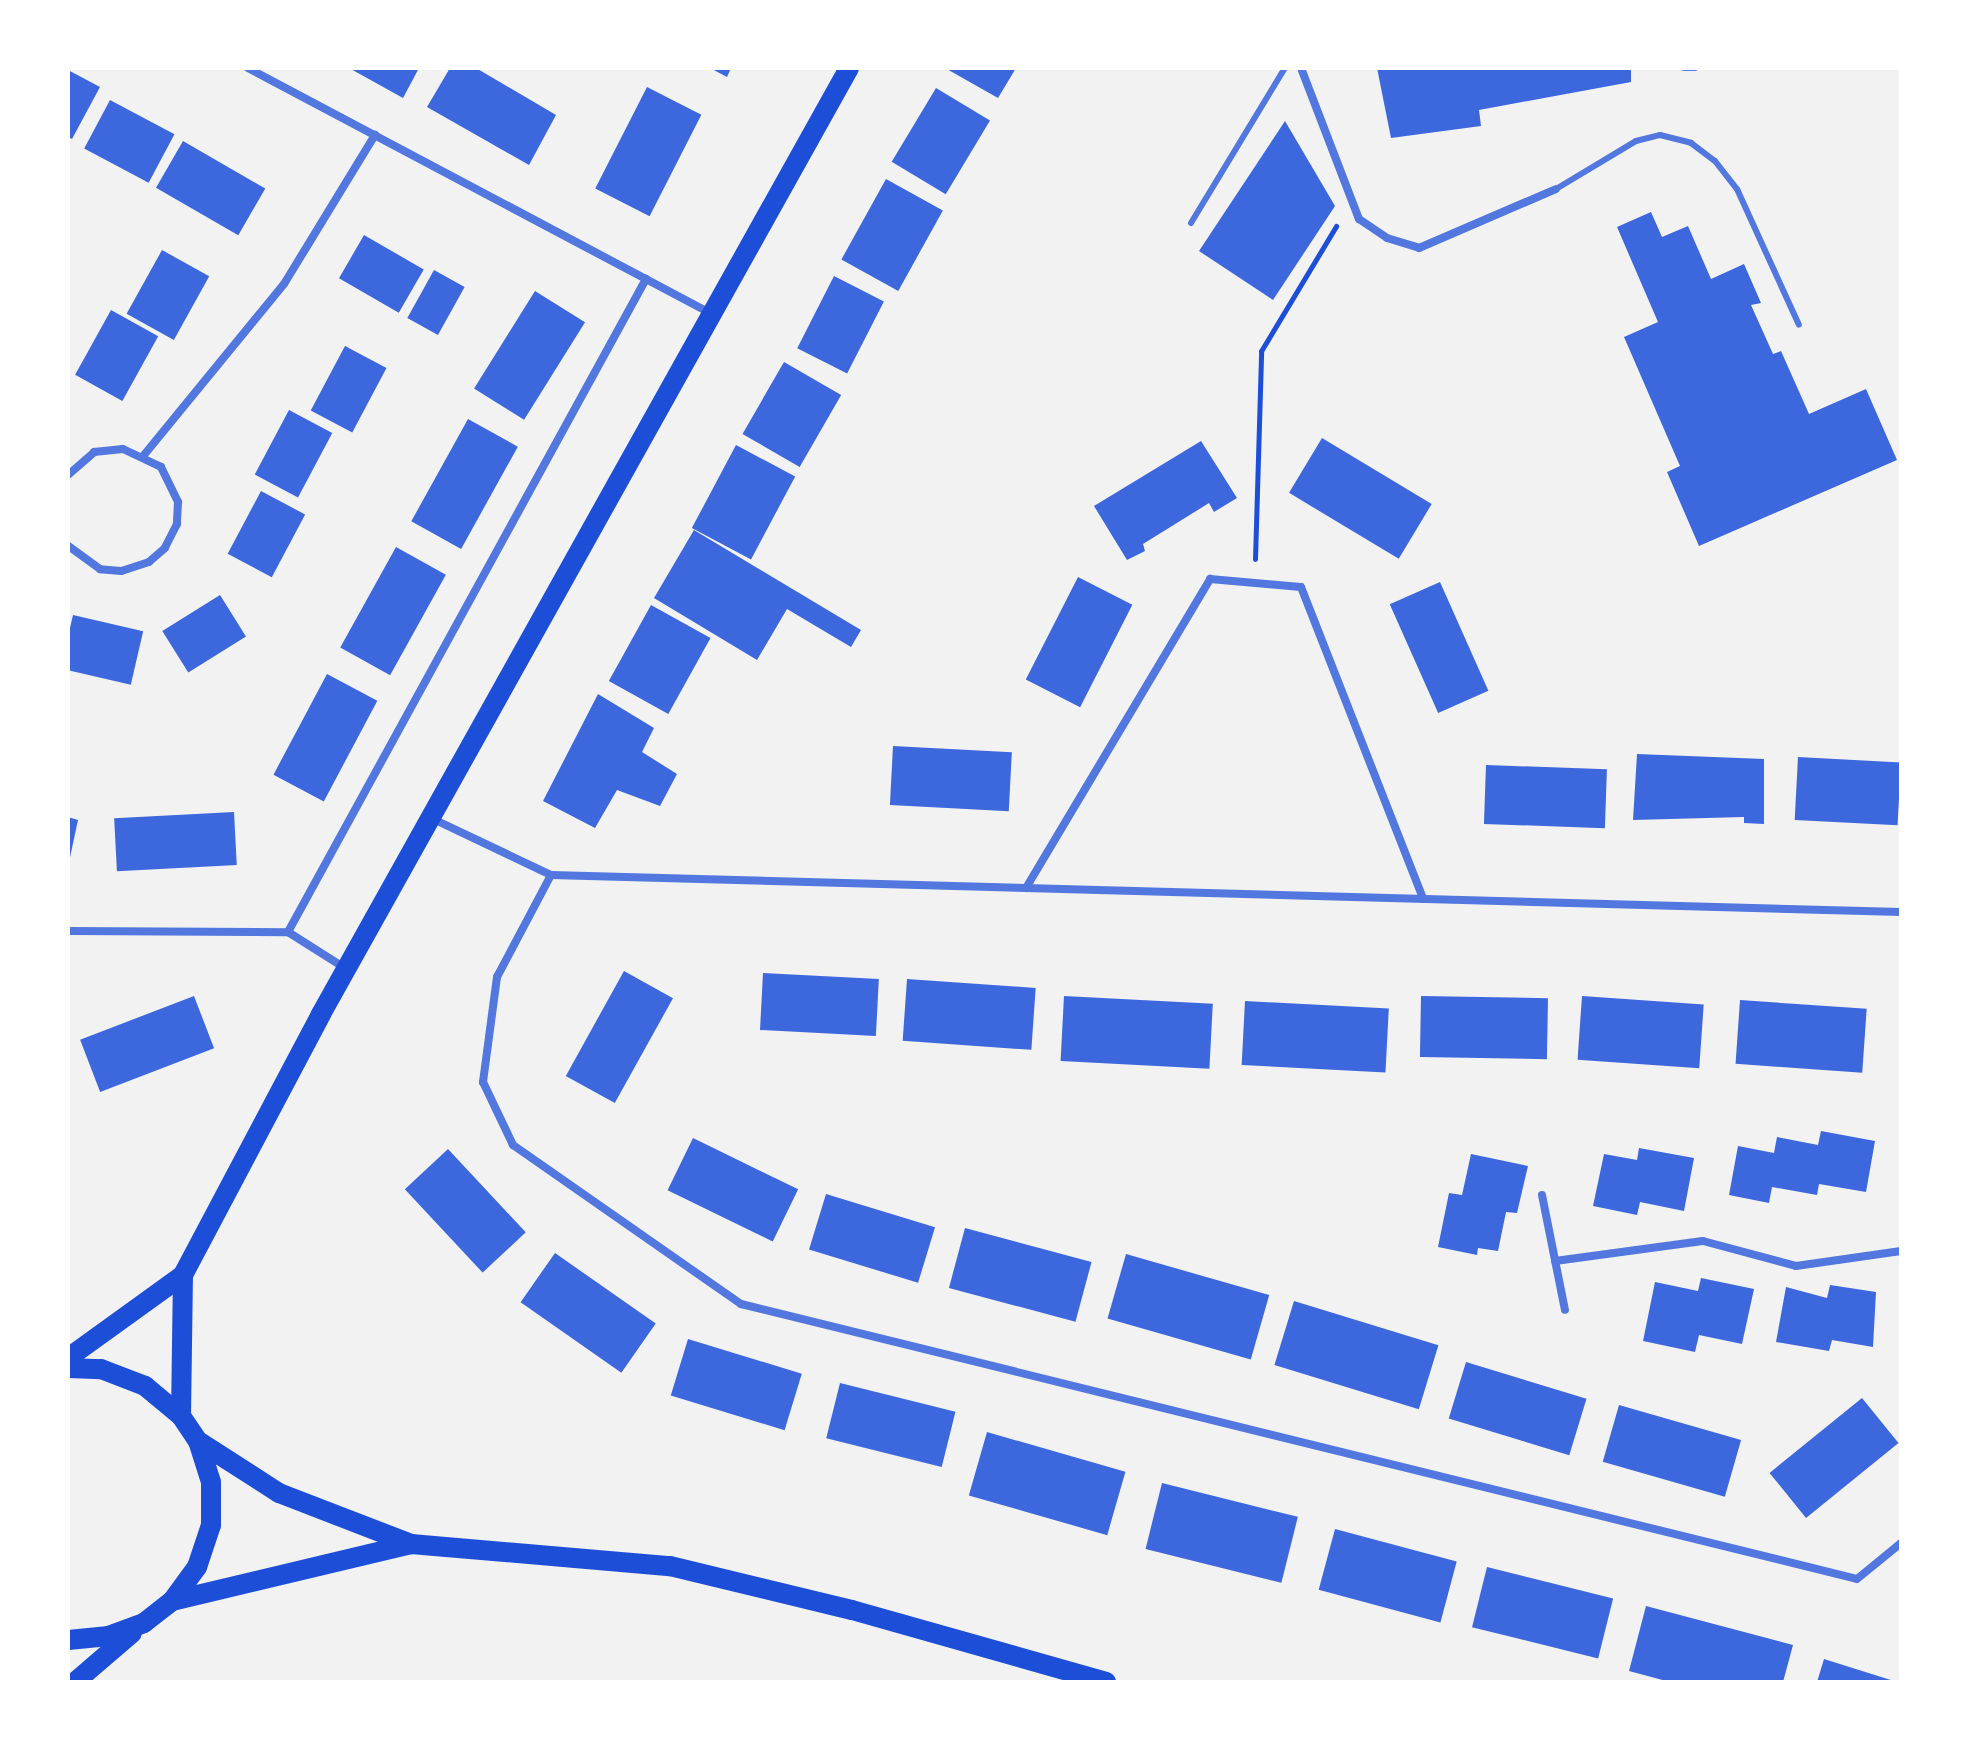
<!DOCTYPE html>
<style>
body{margin:0}
#map{position:relative;width:1969px;height:1750px;overflow:hidden;background:#f2f2f2;font-family:Montserrat,sans-serif}
div>[style]{position:absolute}
.building>*{inset:0;background:#3d67dc;transform-origin:0 0}
.path>*{height:5px;margin:-2.5px;padding:0 2.5px;transform-origin:2.5px;border-radius:2.5px;background:#1d4ed8}
.service>*{height:6px;margin:-3px;padding:0 3px;transform-origin:3px;border-radius:3px;background:#5277de}
.minor>*{height:8px;margin:-4px;padding:0 4px;transform-origin:4px;border-radius:4px;background:#5277de}
.primary>*{height:20px;margin:-10px;padding:0 10px;transform-origin:10px;border-radius:10px;background:#1d4ed8}
span{translate:-50% -50%;white-space:nowrap;text-align:center;line-height:1.15;-webkit-text-stroke:8px #fff;paint-order:stroke}
.frame{position:absolute;inset:0;border:70px solid #fff;pointer-events:none}
</style>
<div id="map">
<div class="building">
<div style="clip-path:polygon(349px 68px,419px 68px,403px 98px)"></div>
<div style="clip-path:polygon(450px 68px,476px 68px,556px 115px,529px 165px,427px 107px)"></div>
<div style="clip-path:polygon(710px 68px,731px 68px,727px 77px)"></div>
<div style="clip-path:polygon(945px 68px,1016px 68px,998px 98px)"></div>
<div style="clip-path:polygon(1377px 68px,1631px 68px,1631px 82px,1479px 110px,1481px 126px,1391px 138px)"></div>
<div style="clip-path:polygon(68px 70px,100px 87px,72px 139px,68px 137px)"></div>
<div style="left:647px;top:87px;width:61px;height:114px;rotate:27deg"></div>
<div style="left:936px;top:88px;width:63px;height:86px;rotate:31deg"></div>
<div style="left:110px;top:100px;width:73px;height:55px;rotate:28deg"></div>
<div style="clip-path:polygon(1285px 121px,1335px 206px,1273px 300px,1199px 251px)"></div>
<div style="left:183px;top:141px;width:95px;height:54px;rotate:30deg"></div>
<div style="left:886px;top:179px;width:65px;height:92px;rotate:29deg"></div>
<div style="clip-path:polygon(1651px 212px,1662px 237px,1688px 226px,1711px 279px,1744px 264px,1761px 303px,1751px 305px,1773px 354px,1781px 351px,1809px 414px,1866px 389px,1897px 460px,1699px 546px,1667px 472px,1680px 466px,1624px 337px,1658px 322px,1617px 227px)"></div>
<div style="left:364px;top:235px;width:69px;height:50px;rotate:30deg"></div>
<div style="left:162px;top:250px;width:54px;height:73px;rotate:29deg"></div>
<div style="left:434px;top:270px;width:35px;height:55px;rotate:29deg"></div>
<div style="left:834px;top:276px;width:56px;height:81px;rotate:27deg"></div>
<div style="left:535px;top:291px;width:59px;height:115px;rotate:32deg"></div>
<div style="left:111px;top:310px;width:54px;height:74px;rotate:29deg"></div>
<div style="left:345px;top:346px;width:47px;height:73px;rotate:28deg"></div>
<div style="left:784px;top:362px;width:66px;height:83px;rotate:30deg"></div>
<div style="left:289px;top:410px;width:49px;height:73px;rotate:28deg"></div>
<div style="left:468px;top:419px;width:57px;height:117px;rotate:29deg"></div>
<div style="left:1322px;top:438px;width:128px;height:64px;rotate:31deg"></div>
<div style="clip-path:polygon(1201px 441px,1237px 498px,1214px 512px,1209px 503px,1143px 544px,1145px 551px,1127px 560px,1094px 506px)"></div>
<div style="left:736px;top:445px;width:67px;height:94px;rotate:28deg"></div>
<div style="left:261px;top:491px;width:50px;height:71px;rotate:28deg"></div>
<div style="clip-path:polygon(694px 530px,861px 630px,851px 647px,787px 609px,757px 660px,654px 598px)"></div>
<div style="left:396px;top:547px;width:57px;height:115px;rotate:29deg"></div>
<div style="left:1078px;top:577px;width:61px;height:115px;rotate:27deg"></div>
<div style="left:1440px;top:582px;width:119px;height:55px;rotate:66deg"></div>
<div style="left:220px;top:595px;width:49px;height:68px;rotate:58deg"></div>
<div style="left:651px;top:605px;width:68px;height:87px;rotate:29deg"></div>
<div style="left:73px;top:615px;width:72px;height:55px;rotate:13deg"></div>
<div style="left:327px;top:674px;width:57px;height:114px;rotate:28deg"></div>
<div style="clip-path:polygon(598px 694px,654px 728px,642px 752px,677px 774px,660px 806px,617px 790px,595px 828px,543px 801px)"></div>
<div style="left:893px;top:746px;width:119px;height:59px;rotate:3deg"></div>
<div style="clip-path:polygon(1637px 754px,1764px 759px,1764px 824px,1744px 823px,1744px 817px,1633px 820px)"></div>
<div style="left:1798px;top:757px;width:103px;height:63px;rotate:3deg"></div>
<div style="left:1486px;top:765px;width:121px;height:59px;rotate:2deg"></div>
<div style="left:234px;top:812px;width:53px;height:120px;rotate:87deg"></div>
<div style="clip-path:polygon(68px 817px,78px 820px,69px 862px,68px 862px)"></div>
<div style="left:624px;top:971px;width:56px;height:120px;rotate:29deg"></div>
<div style="left:763px;top:973px;width:116px;height:57px;rotate:3deg"></div>
<div style="left:907px;top:979px;width:129px;height:62px;rotate:4deg"></div>
<div style="left:194px;top:996px;width:56px;height:122px;rotate:69deg"></div>
<div style="left:1064px;top:996px;width:149px;height:65px;rotate:3deg"></div>
<div style="left:1421px;top:996px;width:127px;height:61px;rotate:1deg"></div>
<div style="left:1582px;top:996px;width:122px;height:64px;rotate:4deg"></div>
<div style="left:1740px;top:1000px;width:127px;height:64px;rotate:4deg"></div>
<div style="left:1245px;top:1001px;width:144px;height:64px;rotate:3deg"></div>
<div style="clip-path:polygon(1821px 1131px,1875px 1141px,1866px 1192px,1819px 1184px,1817px 1195px,1772px 1187px,1769px 1203px,1729px 1195px,1738px 1146px,1774px 1153px,1777px 1137px,1818px 1145px)"></div>
<div style="left:693px;top:1138px;width:117px;height:58px;rotate:26deg"></div>
<div style="clip-path:polygon(1639px 1148px,1694px 1158px,1684px 1211px,1640px 1202px,1637px 1215px,1593px 1206px,1604px 1154px,1637px 1160px)"></div>
<div style="left:448px;top:1149px;width:114px;height:59px;rotate:47deg"></div>
<div style="clip-path:polygon(1471px 1154px,1528px 1166px,1517px 1213px,1506px 1212px,1498px 1251px,1478px 1248px,1477px 1255px,1438px 1247px,1449px 1193px,1462px 1195px)"></div>
<div style="left:826px;top:1194px;width:114px;height:58px;rotate:17deg"></div>
<div style="left:965px;top:1228px;width:131px;height:62px;rotate:15deg"></div>
<div style="left:555px;top:1253px;width:123px;height:60px;rotate:35deg"></div>
<div style="left:1126px;top:1254px;width:149px;height:67px;rotate:16deg"></div>
<div style="clip-path:polygon(1701px 1278px,1754px 1289px,1742px 1344px,1699px 1335px,1695px 1352px,1643px 1341px,1655px 1282px,1698px 1291px)"></div>
<div style="clip-path:polygon(1830px 1285px,1876px 1292px,1873px 1347px,1832px 1340px,1829px 1351px,1776px 1342px,1786px 1287px,1827px 1298px)"></div>
<div style="left:1294px;top:1301px;width:151px;height:67px;rotate:17deg"></div>
<div style="left:688px;top:1339px;width:119px;height:59px;rotate:17deg"></div>
<div style="left:1466px;top:1362px;width:126px;height:59px;rotate:17deg"></div>
<div style="left:840px;top:1383px;width:119px;height:57px;rotate:14deg"></div>
<div style="left:1862px;top:1398px;width:58px;height:119px;rotate:51deg"></div>
<div style="left:1619px;top:1405px;width:127px;height:59px;rotate:16deg"></div>
<div style="left:987px;top:1432px;width:144px;height:66px;rotate:16deg"></div>
<div style="left:1162px;top:1483px;width:140px;height:68px;rotate:14deg"></div>
<div style="left:1335px;top:1529px;width:126px;height:63px;rotate:15deg"></div>
<div style="left:1487px;top:1567px;width:130px;height:62px;rotate:14deg"></div>
<div style="clip-path:polygon(1646px 1606px,1793px 1645px,1783px 1682px,1670px 1682px,1629px 1671px)"></div>
<div style="clip-path:polygon(1824px 1659px,1894px 1681px,1893px 1682px,1817px 1682px)"></div>
</div>
<div class="path">
<div style="left:1255px;top:559px;width:208px;rotate:-88.3deg"></div>
<div style="left:1261px;top:351px;width:146px;rotate:-59deg"></div>
</div>
<div class="service">
<div style="left:1684px;top:68px;width:11px"></div>
<div style="left:1556px;top:189px;width:93px;rotate:-31deg"></div>
<div style="left:1636px;top:141px;width:25px;rotate:-14deg"></div>
<div style="left:1660px;top:135px;width:32px;rotate:14deg"></div>
<div style="left:1691px;top:143px;width:30px;rotate:37deg"></div>
<div style="left:1715px;top:161px;width:36px;rotate:52deg"></div>
<div style="left:1737px;top:189px;width:149px;rotate:65.5deg"></div>
<div style="left:1191px;top:223px;width:181px;rotate:-58.8deg"></div>
</div>
<div class="minor">
<div style="left:248px;top:68px;width:523px;rotate:27.94deg"></div>
<div style="left:1301px;top:68px;width:162px;rotate:69deg"></div>
<div style="left:1359px;top:219px;width:34px;rotate:34deg"></div>
<div style="left:1387px;top:238px;width:34px;rotate:17deg"></div>
<div style="left:1419px;top:248px;width:149px;rotate:-23.3deg"></div>
<div style="left:144px;top:455px;width:221px;rotate:-50.7deg"></div>
<div style="left:284px;top:284px;width:175px;rotate:-58.6deg"></div>
<div style="left:68px;top:475px;width:35px;rotate:-41deg"></div>
<div style="left:94px;top:452px;width:29px;rotate:-6deg"></div>
<div style="left:123px;top:449px;width:42px;rotate:25.3deg"></div>
<div style="left:161px;top:467px;width:39px;rotate:64deg"></div>
<div style="left:178px;top:502px;width:22px;rotate:93deg"></div>
<div style="left:177px;top:524px;width:27px;rotate:117deg"></div>
<div style="left:165px;top:548px;width:21px;rotate:139deg"></div>
<div style="left:149px;top:562px;width:29px;rotate:162deg"></div>
<div style="left:121px;top:571px;width:21px;rotate:-175deg"></div>
<div style="left:100px;top:569px;width:39px;rotate:-144deg"></div>
<div style="left:431px;top:818px;width:133px;rotate:25.4deg"></div>
<div style="left:551px;top:875px;width:1351px;rotate:1.57deg"></div>
<div style="left:551px;top:875px;width:115px;rotate:117.9deg"></div>
<div style="left:497px;top:977px;width:106px;rotate:97.6deg"></div>
<div style="left:483px;top:1082px;width:70px;rotate:64.5deg"></div>
<div style="left:513px;top:1145px;width:278px;rotate:34.9deg"></div>
<div style="left:741px;top:1304px;width:1149px;rotate:13.84deg"></div>
<div style="left:1857px;top:1579px;width:57px;rotate:-39.3deg"></div>
<div style="left:1026px;top:888px;width:360px;rotate:-59.2deg"></div>
<div style="left:1210px;top:579px;width:91px;rotate:5deg"></div>
<div style="left:1301px;top:587px;width:335px;rotate:68.6deg"></div>
<div style="left:68px;top:931px;width:220px;rotate:0.3deg"></div>
<div style="left:288px;top:932px;width:67px;rotate:32.3deg"></div>
<div style="left:288px;top:932px;width:745px;rotate:-61.27deg"></div>
<div style="left:1542px;top:1195px;width:117px;rotate:78.7deg"></div>
<div style="left:1555px;top:1261px;width:149px;rotate:-7.7deg"></div>
<div style="left:1703px;top:1241px;width:96px;rotate:15deg"></div>
<div style="left:1796px;top:1266px;width:106px;rotate:-8.1deg"></div>
</div>
<div class="primary">
<div style="left:68px;top:1358px;width:142px;rotate:-35.8deg"></div>
<div style="left:183px;top:1275px;width:295px;rotate:-62.1deg"></div>
<div style="left:321px;top:1014px;width:1083px;rotate:-60.83deg"></div>
<div style="left:68px;top:1368px;width:33px;rotate:2deg"></div>
<div style="left:101px;top:1369px;width:47px;rotate:21.1deg"></div>
<div style="left:145px;top:1386px;width:47px;rotate:39.8deg"></div>
<div style="left:181px;top:1416px;width:30px;rotate:56deg"></div>
<div style="left:198px;top:1441px;width:43px;rotate:72.4deg"></div>
<div style="left:211px;top:1482px;width:43px;rotate:90deg"></div>
<div style="left:211px;top:1525px;width:44px;rotate:108.4deg"></div>
<div style="left:197px;top:1567px;width:42px;rotate:126.3deg"></div>
<div style="left:172px;top:1601px;width:36px;rotate:142deg"></div>
<div style="left:144px;top:1623px;width:37px;rotate:160deg"></div>
<div style="left:109px;top:1636px;width:41px;rotate:174.4deg"></div>
<div style="left:181px;top:1416px;width:141px;rotate:-89.2deg"></div>
<div style="left:198px;top:1441px;width:96px;rotate:32.7deg"></div>
<div style="left:279px;top:1493px;width:142px;rotate:21.1deg"></div>
<div style="left:411px;top:1544px;width:260px;rotate:4.9deg"></div>
<div style="left:670px;top:1566px;width:187px;rotate:13.6deg"></div>
<div style="left:852px;top:1610px;width:264px;rotate:15.8deg"></div>
<div style="left:172px;top:1601px;width:246px;rotate:-13.4deg"></div>
<div style="left:75px;top:1682px;width:75px;rotate:-40.7deg"></div>
</div>
<div class="frame"></div>
</div>
